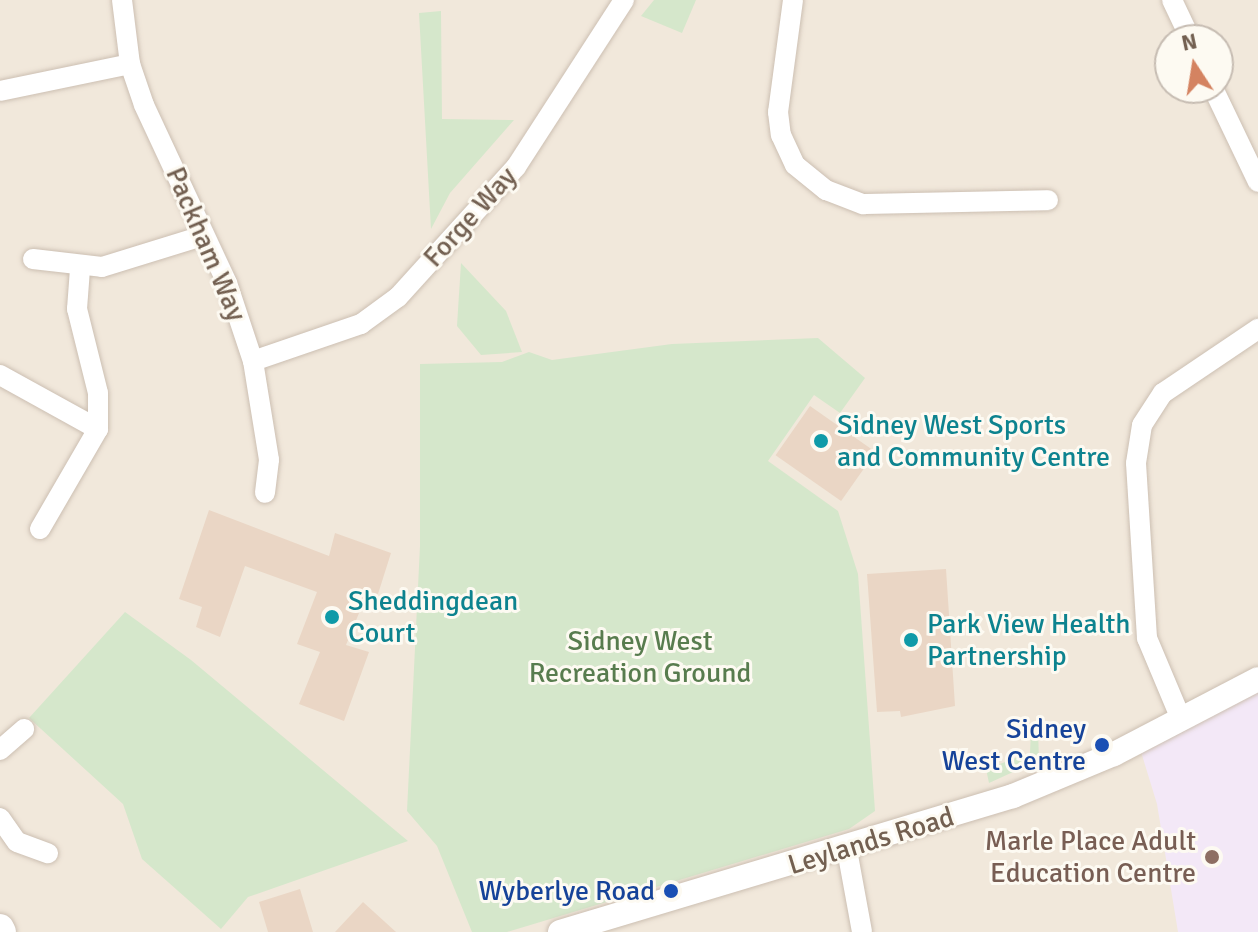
<!DOCTYPE html>
<style>
body{margin:0}
#map{position:relative;width:1258px;height:932px;overflow:hidden;background:#faf6ec;font-family:Signika,sans-serif}
div>[style]{position:absolute}
.residential>*{inset:0;background:#f1e8db}
.education>*{inset:0;background:#f3e8f7}
.green>*{inset:0;background:#d5e7cb}
.building>*{inset:0;background:#ead6c5;transform-origin:0 0}
.roads{filter:drop-shadow(0 0 2px #ccbfb2) drop-shadow(0 0 2px #ccbfb2)}
.minor>*{height:20px;margin:-10px;padding:0 10px;transform-origin:10px;border-radius:10px;background:#fff}
.tertiary>*{height:24px;margin:-12px;padding:0 12px;transform-origin:12px;border-radius:12px;background:#fff}
.secondary>*{height:28px;margin:-14px;padding:0 14px;transform-origin:14px;border-radius:14px;background:#fff}
.dots>*{width:22px;height:22px;translate:-50% -50%;box-sizing:border-box;border:4px solid #fdfaf2;border-radius:50%}
span{translate:-50% -50%;white-space:nowrap;text-align:center;line-height:1.15;-webkit-text-stroke:6px #fdfaf2;paint-order:stroke}
.street-label{font-size:28px;color:#736051}
.culture-label{font-size:28px;color:#0d838f}
.left{translate:0 -50%;text-align:left}
.park-label{font-size:28px;color:#587c4e}
.transit-label{font-size:28px;color:#164399}
.right{translate:-100% -50%;text-align:right}
.education-label{font-size:28px;color:#785e54}
.north{position:absolute;left:1154px;top:24px;width:80px;height:80px;box-sizing:border-box;background:#fdfaf2;border:2px solid #c6bcb2;border-radius:50%;rotate:348deg;font-size:22px;font-weight:700;line-height:32px;text-align:center;color:#736051}
.north::after{content:'';display:block;margin:auto;width:28px;height:36px;background:#d48361;clip-path:polygon(50% 0,100% 100%,50% 72%,0 100%)}
</style>
<div id="map">
<div class="residential">
<div style="clip-path:polygon(evenodd,0 0,1258px 0,1258px 932px,0 932px,0 0,1170px 40px,1218px 40px,1218px 88px,1170px 88px,1170px 40px)"></div>
</div>
<div class="education">
<div style="clip-path:polygon(1258px 679px,1258px 932px,1178px 932px,1157px 804px,1138px 742px)"></div>
</div>
<div class="green">
<div style="clip-path:polygon(654px 0,696px 0,682px 33px,641px 16px)"></div>
<div style="clip-path:polygon(441px 11px,442px 119px,514px 120px,450px 193px,431px 229px,419px 13px)"></div>
<div style="clip-path:polygon(461px 263px,506px 311px,522px 352px,481px 355px,457px 326px)"></div>
<div style="clip-path:polygon(818px 338px,865px 378px,840px 413px,814px 395px,768px 461px,838px 511px,858px 574px,875px 811px,849px 829px,507px 932px,472px 932px,437px 846px,407px 811px,420px 546px,420px 364px,502px 362px,529px 352px,552px 360px,672px 344px)"></div>
<div style="clip-path:polygon(125px 612px,191px 660px,408px 841px,248px 897px,221px 929px,142px 859px,123px 804px,29px 718px)"></div>
<div style="clip-path:polygon(1038px 730px,1039px 760px,989px 783px,986px 769px,1030px 753px,1031px 731px)"></div>
</div>
<div class="building">
<div style="left:810px;top:406px;width:80px;height:60px;rotate:35deg"></div>
<div style="clip-path:polygon(209px 510px,329px 556px,335px 533px,391px 553px,378px 594px,368px 591px,346px 645px,369px 652px,344px 721px,299px 704px,320px 652px,297px 644px,317px 592px,245px 566px,220px 637px,196px 627px,202px 607px,179px 599px)"></div>
<div style="clip-path:polygon(946px 569px,955px 706px,901px 717px,900px 711px,877px 712px,867px 574px)"></div>
<div style="clip-path:polygon(300px 889px,313px 932px,268px 932px,259px 902px)"></div>
<div style="clip-path:polygon(363px 902px,396px 932px,335px 932px)"></div>
</div>
<div class="roads">
<div class="minor">
<div style="left:122px;top:0;width:64px;rotate:82.9deg"></div>
<div style="left:130px;top:64px;width:43px;rotate:71.1deg"></div>
<div style="left:144px;top:105px;width:196px;rotate:65deg"></div>
<div style="left:227px;top:283px;width:82px;rotate:71.6deg"></div>
<div style="left:253px;top:361px;width:100px;rotate:80.8deg"></div>
<div style="left:269px;top:460px;width:33px;rotate:97deg"></div>
<div style="left:793px;top:0;width:113px;rotate:97.6deg"></div>
<div style="left:778px;top:112px;width:23px;rotate:83deg"></div>
<div style="left:781px;top:135px;width:33px;rotate:65deg"></div>
<div style="left:795px;top:165px;width:40px;rotate:39deg"></div>
<div style="left:826px;top:190px;width:40px;rotate:21deg"></div>
<div style="left:863px;top:204px;width:185px;rotate:-1.2deg"></div>
<div style="left:1172px;top:0;width:44px;rotate:64.6deg"></div>
<div style="left:1213px;top:88px;width:104px;rotate:64.4deg"></div>
<div style="left:0;top:91px;width:133px;rotate:-11.7deg"></div>
<div style="left:33px;top:259px;width:69px;rotate:6.6deg"></div>
<div style="left:102px;top:267px;width:105px;rotate:-17.2deg"></div>
<div style="left:253px;top:361px;width:114px;rotate:-18.9deg"></div>
<div style="left:361px;top:324px;width:46px;rotate:-36.1deg"></div>
<div style="left:398px;top:297px;width:176px;rotate:-47.8deg"></div>
<div style="left:516px;top:167px;width:199px;rotate:-57.1deg"></div>
<div style="left:0;top:375px;width:112px;rotate:28.9deg"></div>
<div style="left:40px;top:529px;width:116px;rotate:-59.9deg"></div>
<div style="left:98px;top:429px;width:36px;rotate:-90deg"></div>
<div style="left:98px;top:393px;width:87px;rotate:-104deg"></div>
<div style="left:77px;top:309px;width:40px;rotate:-85.7deg"></div>
<div style="left:1181px;top:719px;width:88px;rotate:-112.8deg"></div>
<div style="left:1147px;top:638px;width:175px;rotate:-93.6deg"></div>
<div style="left:1136px;top:463px;width:38px;rotate:-81deg"></div>
<div style="left:1142px;top:425px;width:38px;rotate:-57deg"></div>
<div style="left:1163px;top:393px;width:115px;rotate:-34deg"></div>
<div style="left:0;top:750px;width:32px;rotate:-41deg"></div>
<div style="left:0;top:818px;width:29px;rotate:55deg"></div>
<div style="left:17px;top:842px;width:33px;rotate:20deg"></div>
<div style="left:847px;top:850px;width:83px;rotate:79.6deg"></div>
</div>
<div class="tertiary">
<div style="left:560px;top:932px;width:473px;rotate:-16.7deg"></div>
<div style="left:1013px;top:796px;width:109px;rotate:-22.6deg"></div>
<div style="left:1114px;top:754px;width:162px;rotate:-27.5deg"></div>
</div>
<div class="secondary">
<div style="left:0;top:928px;width:4px;rotate:63deg"></div>
</div>
</div>
<div class="dots">
<div style="left:821px;top:441px;background:#0f9aa8"></div>
<div style="left:332px;top:617px;background:#0f9aa8"></div>
<div style="left:911px;top:640px;background:#0f9aa8"></div>
<div style="left:1102px;top:745px;background:#1a4fb4"></div>
<div style="left:1212px;top:857px;background:#8d6e63"></div>
<div style="left:671px;top:891px;background:#1a4fb4"></div>
</div>
<div class="street-label">
<span style="left:470px;top:217px;rotate:-48deg">Forge Way</span>
<span style="left:206px;top:244px;rotate:67deg">Packham Way</span>
<span style="left:871px;top:841px;rotate:-17deg">Leylands Road</span>
</div>
<div class="culture-label">
<span class="left" style="left:837px;top:441px">Sidney West Sports<br>and Community Centre</span>
<span class="left" style="left:348px;top:617px">Sheddingdean<br>Court</span>
<span class="left" style="left:927px;top:640px">Park View Health<br>Partnership</span>
</div>
<div class="park-label">
<span style="left:640px;top:657px">Sidney West<br>Recreation Ground</span>
</div>
<div class="transit-label">
<span class="right" style="left:1086px;top:745px">Sidney<br>West Centre</span>
<span class="right" style="left:655px;top:891px">Wyberlye Road</span>
</div>
<div class="education-label">
<span class="right" style="left:1196px;top:857px">Marle Place Adult<br>Education Centre</span>
</div>
<div class="north">N</div>
</div>
